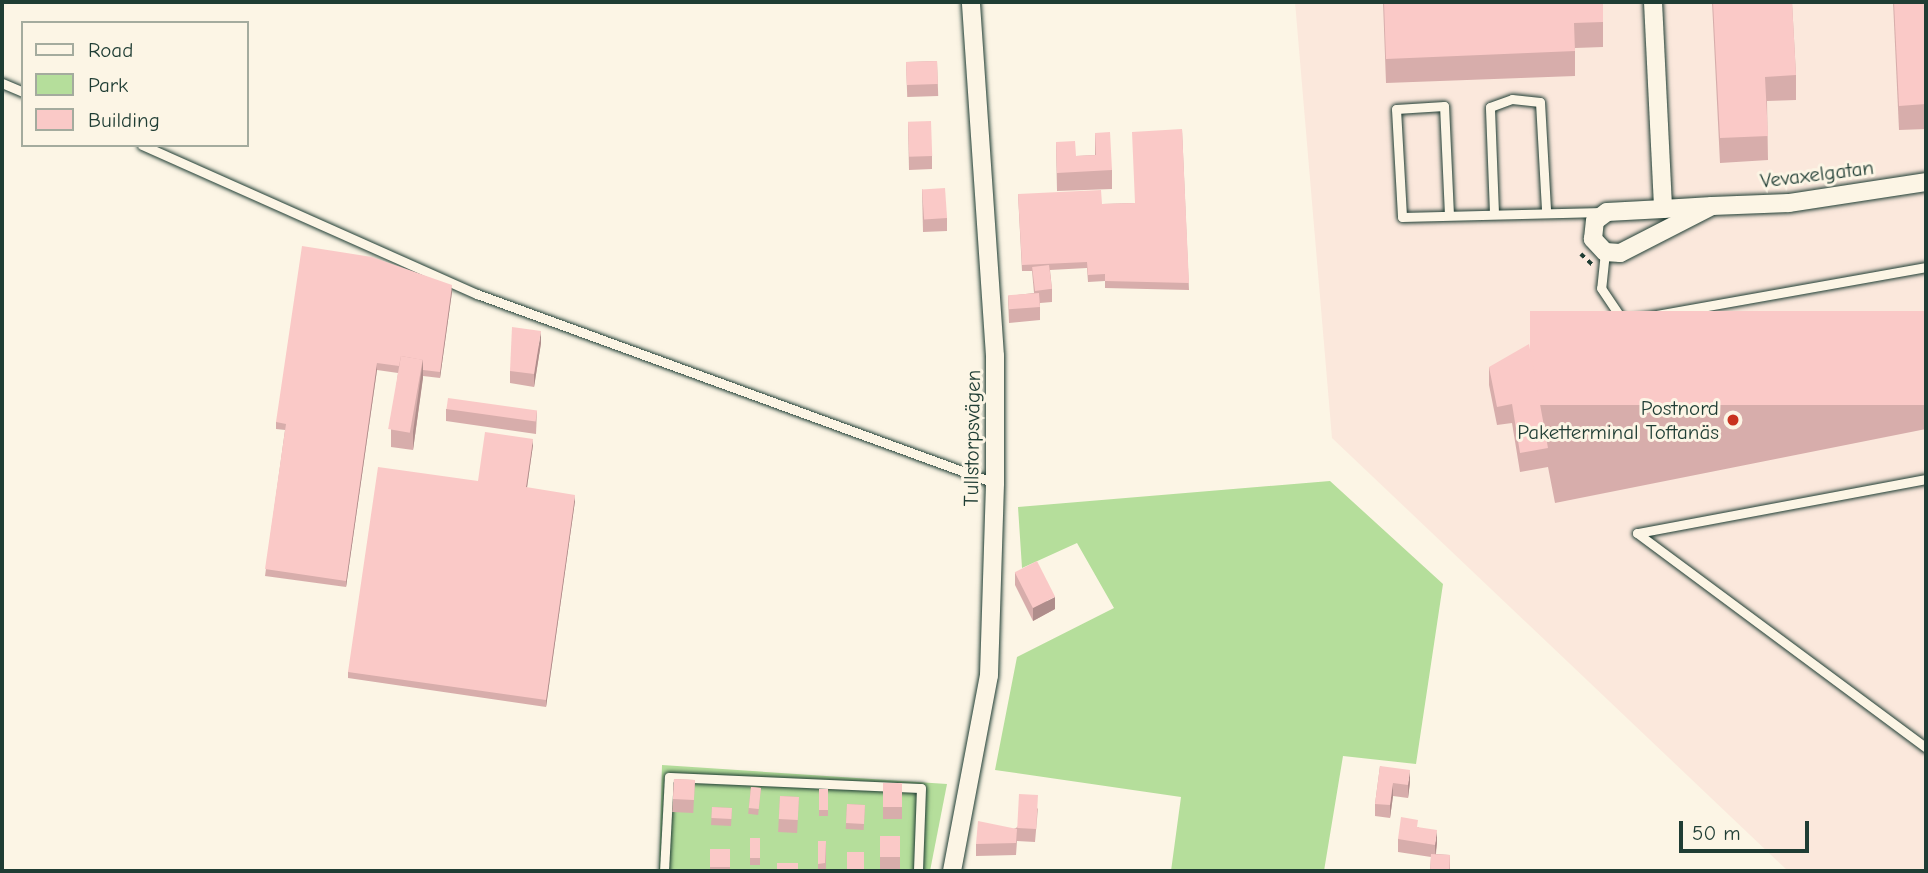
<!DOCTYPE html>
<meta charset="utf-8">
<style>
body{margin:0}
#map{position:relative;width:1928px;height:873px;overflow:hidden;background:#fcf5e5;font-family:"Comic Neue",sans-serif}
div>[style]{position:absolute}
.built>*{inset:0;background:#fbe8dc}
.green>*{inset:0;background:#b5de9b}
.path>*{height:3.5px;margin-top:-1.75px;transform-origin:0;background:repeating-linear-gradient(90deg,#1f3d34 0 5px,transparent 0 10px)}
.roads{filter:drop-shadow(0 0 2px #1f3d34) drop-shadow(0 0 2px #1f3d34)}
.lane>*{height:9px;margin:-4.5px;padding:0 4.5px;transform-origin:4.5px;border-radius:4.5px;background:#fcf5e5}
.street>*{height:18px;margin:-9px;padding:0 9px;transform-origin:9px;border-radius:9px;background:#fcf5e5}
.wall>*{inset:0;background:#d7adab;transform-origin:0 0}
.shaded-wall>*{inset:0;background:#af8d8b}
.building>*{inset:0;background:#fac9c7;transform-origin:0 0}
.dots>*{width:19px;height:19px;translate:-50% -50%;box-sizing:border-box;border:4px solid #fcf5e5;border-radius:50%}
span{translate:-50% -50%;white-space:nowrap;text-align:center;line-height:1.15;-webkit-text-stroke:6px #fcf5e5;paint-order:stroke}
.street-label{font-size:21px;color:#1f3d34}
.poi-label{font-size:21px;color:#1f3d34}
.right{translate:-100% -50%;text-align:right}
.frame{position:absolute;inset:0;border:4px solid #1f3d34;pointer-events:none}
.legend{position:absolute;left:21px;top:21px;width:228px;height:126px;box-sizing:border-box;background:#fcf5e5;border:2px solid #a4ab9e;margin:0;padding:9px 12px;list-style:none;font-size:21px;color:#1f3d34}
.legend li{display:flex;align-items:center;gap:14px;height:35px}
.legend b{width:35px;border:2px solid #a4ab9e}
.scale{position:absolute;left:1679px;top:821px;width:130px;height:32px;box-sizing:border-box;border:4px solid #1f3d34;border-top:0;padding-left:9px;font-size:21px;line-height:24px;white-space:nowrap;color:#1f3d34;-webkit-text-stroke:5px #fcf5e5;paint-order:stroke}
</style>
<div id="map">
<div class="built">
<div style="clip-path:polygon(1295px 2px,1926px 2px,1926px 871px,1788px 871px,1332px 438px)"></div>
</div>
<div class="green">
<div style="clip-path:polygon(1330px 481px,1443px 584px,1416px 764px,1343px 756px,1324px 871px,1171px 871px,1181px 797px,995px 770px,1017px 657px,1114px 608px,1077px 543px,1022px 568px,1018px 507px)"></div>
<div style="clip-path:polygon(662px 765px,947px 784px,930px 871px,659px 871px)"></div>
</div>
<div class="path">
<div style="left:1581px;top:254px;width:16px;rotate:43deg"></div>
</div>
<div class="roads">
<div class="lane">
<div style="left:2px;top:83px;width:23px;rotate:23deg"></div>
<div style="left:142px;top:145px;width:367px;rotate:24deg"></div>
<div style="left:477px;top:294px;width:551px;rotate:20.05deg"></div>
<div style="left:1494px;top:213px;width:106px;rotate:-92.2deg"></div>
<div style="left:1490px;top:107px;width:23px;rotate:-20deg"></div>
<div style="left:1512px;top:99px;width:28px;rotate:6deg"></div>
<div style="left:1540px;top:102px;width:109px;rotate:86.8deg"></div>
<div style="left:1449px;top:215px;width:109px;rotate:-92.6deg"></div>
<div style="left:1444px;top:106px;width:48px;rotate:176.4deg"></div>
<div style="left:1396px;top:109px;width:108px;rotate:86.8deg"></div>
<div style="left:1402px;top:217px;width:200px;rotate:-1.4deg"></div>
<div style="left:1605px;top:252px;width:36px;rotate:96deg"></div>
<div style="left:1601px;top:288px;width:40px;rotate:56deg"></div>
<div style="left:1623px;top:321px;width:308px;rotate:-10.1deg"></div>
<div style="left:1926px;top:479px;width:294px;rotate:169.4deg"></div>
<div style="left:1637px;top:533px;width:360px;rotate:36.6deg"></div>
<div style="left:664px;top:871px;width:94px;rotate:-87deg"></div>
<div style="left:669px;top:777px;width:252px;rotate:2.5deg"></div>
<div style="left:921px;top:788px;width:83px;rotate:92.1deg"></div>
</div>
<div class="street">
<div style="left:1653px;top:2px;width:207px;rotate:87.2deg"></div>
<div style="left:1712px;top:206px;width:103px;rotate:152.9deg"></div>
<div style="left:1620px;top:253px;width:15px;rotate:-176deg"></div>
<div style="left:1605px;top:252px;width:18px;rotate:-133deg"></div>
<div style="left:1593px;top:239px;width:18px;rotate:-84deg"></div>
<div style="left:1595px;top:221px;width:15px;rotate:-37deg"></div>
<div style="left:1607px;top:212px;width:56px;rotate:-3.1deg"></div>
<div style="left:1663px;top:209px;width:49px;rotate:-3.5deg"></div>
<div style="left:1712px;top:206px;width:77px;rotate:-2.2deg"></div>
<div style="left:1789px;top:203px;width:139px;rotate:-8.7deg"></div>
<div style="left:952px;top:871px;width:199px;rotate:-79.3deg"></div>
<div style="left:989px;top:675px;width:192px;rotate:-88.2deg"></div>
<div style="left:995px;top:483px;width:127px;rotate:-90deg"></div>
<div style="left:995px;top:356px;width:355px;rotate:-93.9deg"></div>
</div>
</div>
<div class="wall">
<div style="clip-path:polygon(1383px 2px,1603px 2px,1603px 47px,1575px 48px,1575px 76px,1386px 83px)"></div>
<div style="clip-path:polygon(1712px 2px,1792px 2px,1796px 75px,1796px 100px,1767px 101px,1768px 160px,1720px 163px)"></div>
<div style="clip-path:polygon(1893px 2px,1926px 2px,1926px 129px,1899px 130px)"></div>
<div style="left:937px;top:61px;width:35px;height:31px;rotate:88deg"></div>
<div style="clip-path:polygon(908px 122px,932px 156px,932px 169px,909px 170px)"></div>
<div style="clip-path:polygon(1182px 129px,1189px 290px,1105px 288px,1105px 281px,1088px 282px,1087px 268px,1050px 270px,1052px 289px,1052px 302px,1040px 303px,1040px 320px,1009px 323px,1008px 296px,1034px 293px,1032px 271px,1022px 271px,1018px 194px,1102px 204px,1135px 203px)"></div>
<div style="clip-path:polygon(1095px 133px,1112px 170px,1112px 189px,1057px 191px,1056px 142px,1076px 156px,1095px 155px)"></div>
<div style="clip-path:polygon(922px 189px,947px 218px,947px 231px,923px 232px)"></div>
<div style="clip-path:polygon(452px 292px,440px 378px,423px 376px,413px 450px,391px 447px,391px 429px,398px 373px,377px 370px,346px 587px,265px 576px,285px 430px,276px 429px,276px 422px)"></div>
<div style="clip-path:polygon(1926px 311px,1926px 429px,1555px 503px,1548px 467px,1520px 472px,1512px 423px,1497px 425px,1489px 385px,1489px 367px,1537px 393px,1537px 387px)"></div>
<div style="clip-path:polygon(541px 343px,534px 387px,510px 383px,510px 371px)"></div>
<div style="clip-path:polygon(446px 409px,537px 411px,536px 434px,446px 421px)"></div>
<div style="clip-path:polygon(533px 445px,527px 488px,575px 501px,546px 707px,348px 678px,348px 672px,478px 481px)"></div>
<div style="clip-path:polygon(1015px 572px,1055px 609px,1033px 621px,1015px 585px)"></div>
<div style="clip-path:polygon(1380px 766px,1410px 782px,1408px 798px,1393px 796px,1390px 818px,1375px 816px,1375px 804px)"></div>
<div style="left:674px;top:779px;width:21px;height:33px;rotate:3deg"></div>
<div style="left:883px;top:783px;width:19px;height:36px"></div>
<div style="left:751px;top:787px;width:10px;height:27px;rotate:6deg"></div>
<div style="left:819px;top:789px;width:9px;height:27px"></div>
<div style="left:780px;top:796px;width:19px;height:36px;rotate:3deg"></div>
<div style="left:847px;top:804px;width:18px;height:25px;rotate:3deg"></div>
<div style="left:712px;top:807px;width:20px;height:18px;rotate:3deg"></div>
<div style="clip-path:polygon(1038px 808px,1035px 842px,1017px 841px,1016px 855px,976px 856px,976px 844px,1016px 828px)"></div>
<div style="clip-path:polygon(1418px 827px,1437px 843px,1436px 854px,1450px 855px,1450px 871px,1430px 871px,1431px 857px,1398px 852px,1398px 839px)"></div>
<div style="left:880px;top:836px;width:20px;height:34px"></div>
<div style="left:750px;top:838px;width:10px;height:27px"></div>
<div style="left:818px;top:841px;width:8px;height:29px"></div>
<div style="left:710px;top:849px;width:20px;height:22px"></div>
</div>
<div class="shaded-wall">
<div style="clip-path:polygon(452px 285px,452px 292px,440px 378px,440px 372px)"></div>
<div style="clip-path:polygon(541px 331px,541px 343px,534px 387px,534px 374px)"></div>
<div style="clip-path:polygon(423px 360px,423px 378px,413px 450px,413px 432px)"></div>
<div style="clip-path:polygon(377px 363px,377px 370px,346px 587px,346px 581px)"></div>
<div style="clip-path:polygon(533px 439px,533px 445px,526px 494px,526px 487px)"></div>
<div style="clip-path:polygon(575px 495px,575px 501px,546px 707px,546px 700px)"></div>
<div style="clip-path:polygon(1055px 597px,1055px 609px,1033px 621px,1033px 608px)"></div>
<div style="clip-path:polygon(1410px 770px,1410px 782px,1408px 798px,1408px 785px)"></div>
<div style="clip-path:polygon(1393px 783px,1393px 796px,1390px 818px,1390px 805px)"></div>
<div style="clip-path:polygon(1437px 830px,1437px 843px,1435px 857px,1435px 845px)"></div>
</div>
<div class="building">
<div style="clip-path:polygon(1384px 2px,1603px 2px,1603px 22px,1574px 23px,1575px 51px,1386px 59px)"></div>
<div style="clip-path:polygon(1713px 2px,1792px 2px,1796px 75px,1765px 77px,1768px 136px,1720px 138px)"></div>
<div style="clip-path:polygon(1894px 2px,1926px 2px,1926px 104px,1899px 106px)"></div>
<div style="left:937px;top:61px;width:23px;height:31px;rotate:88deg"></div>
<div style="left:931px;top:121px;width:35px;height:23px;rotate:88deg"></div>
<div style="clip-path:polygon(1182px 129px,1189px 283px,1105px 281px,1105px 274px,1088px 275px,1087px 262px,1022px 265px,1018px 194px,1101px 190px,1102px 204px,1135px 203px,1132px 132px)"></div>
<div style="clip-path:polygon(1110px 132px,1112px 170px,1057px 173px,1056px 142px,1075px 141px,1076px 156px,1096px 155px,1095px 133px)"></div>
<div style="left:945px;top:188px;width:30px;height:23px;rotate:86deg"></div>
<div style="clip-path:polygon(302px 246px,372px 257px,452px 285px,440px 372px,423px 370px,423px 360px,401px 356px,399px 366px,377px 363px,346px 581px,265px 569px,286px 424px,276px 422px)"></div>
<div style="left:1049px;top:265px;width:24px;height:17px;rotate:83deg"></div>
<div style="left:1039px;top:293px;width:14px;height:31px;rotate:86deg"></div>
<div style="left:1926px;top:311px;width:94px;height:396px;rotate:90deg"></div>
<div style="clip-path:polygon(512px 327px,541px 331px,534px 374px,510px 371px)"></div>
<div style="clip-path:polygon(1529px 344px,1548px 448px,1520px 453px,1512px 404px,1497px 407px,1489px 367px)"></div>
<div style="left:401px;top:356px;width:22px;height:74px;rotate:10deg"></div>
<div style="left:448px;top:398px;width:90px;height:11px;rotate:8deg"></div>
<div style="clip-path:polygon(485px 432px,533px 439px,526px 487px,575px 495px,546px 700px,348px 672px,378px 467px,478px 481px)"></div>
<div style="left:1037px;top:561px;width:40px;height:25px;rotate:63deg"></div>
<div style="clip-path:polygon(1380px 766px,1410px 770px,1408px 785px,1393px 783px,1390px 805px,1375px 804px)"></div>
<div style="left:674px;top:779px;width:21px;height:20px;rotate:3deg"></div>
<div style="left:883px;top:783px;width:19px;height:24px"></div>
<div style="left:751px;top:787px;width:10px;height:21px;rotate:6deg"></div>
<div style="left:819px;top:789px;width:9px;height:21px"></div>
<div style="left:1019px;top:794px;width:19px;height:34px;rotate:3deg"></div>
<div style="left:780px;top:796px;width:19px;height:23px;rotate:3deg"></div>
<div style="left:847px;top:804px;width:18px;height:19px;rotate:3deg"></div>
<div style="left:712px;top:807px;width:20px;height:11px;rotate:3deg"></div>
<div style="clip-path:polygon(1401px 817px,1418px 820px,1417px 827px,1437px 830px,1435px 845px,1398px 839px)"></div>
<div style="clip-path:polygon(978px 821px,1017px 829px,1016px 843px,976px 844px)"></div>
<div style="left:880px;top:836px;width:20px;height:21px"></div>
<div style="left:750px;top:838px;width:10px;height:20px"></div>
<div style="clip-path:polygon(818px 841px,826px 841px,825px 863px,818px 864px)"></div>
<div style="left:710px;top:849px;width:20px;height:18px"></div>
<div style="left:847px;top:852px;width:17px;height:19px"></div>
<div style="left:1431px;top:854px;width:19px;height:17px;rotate:3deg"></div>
<div style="left:777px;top:863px;width:21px;height:8px"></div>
</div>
<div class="dots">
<div style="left:1733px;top:420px;background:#c8321e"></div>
</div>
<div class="street-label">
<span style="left:1817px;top:174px;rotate:-7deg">Vevaxelgatan</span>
<span style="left:972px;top:438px;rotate:-89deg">Tullstorpsvägen</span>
</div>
<div class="poi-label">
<span class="right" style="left:1719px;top:420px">Postnord<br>Paketterminal Toftanäs</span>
</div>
<div class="frame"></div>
<ul class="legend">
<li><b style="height:9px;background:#fcf5e5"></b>Road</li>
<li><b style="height:19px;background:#b5de9b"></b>Park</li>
<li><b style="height:19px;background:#fac9c7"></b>Building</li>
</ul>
<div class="scale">50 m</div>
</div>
